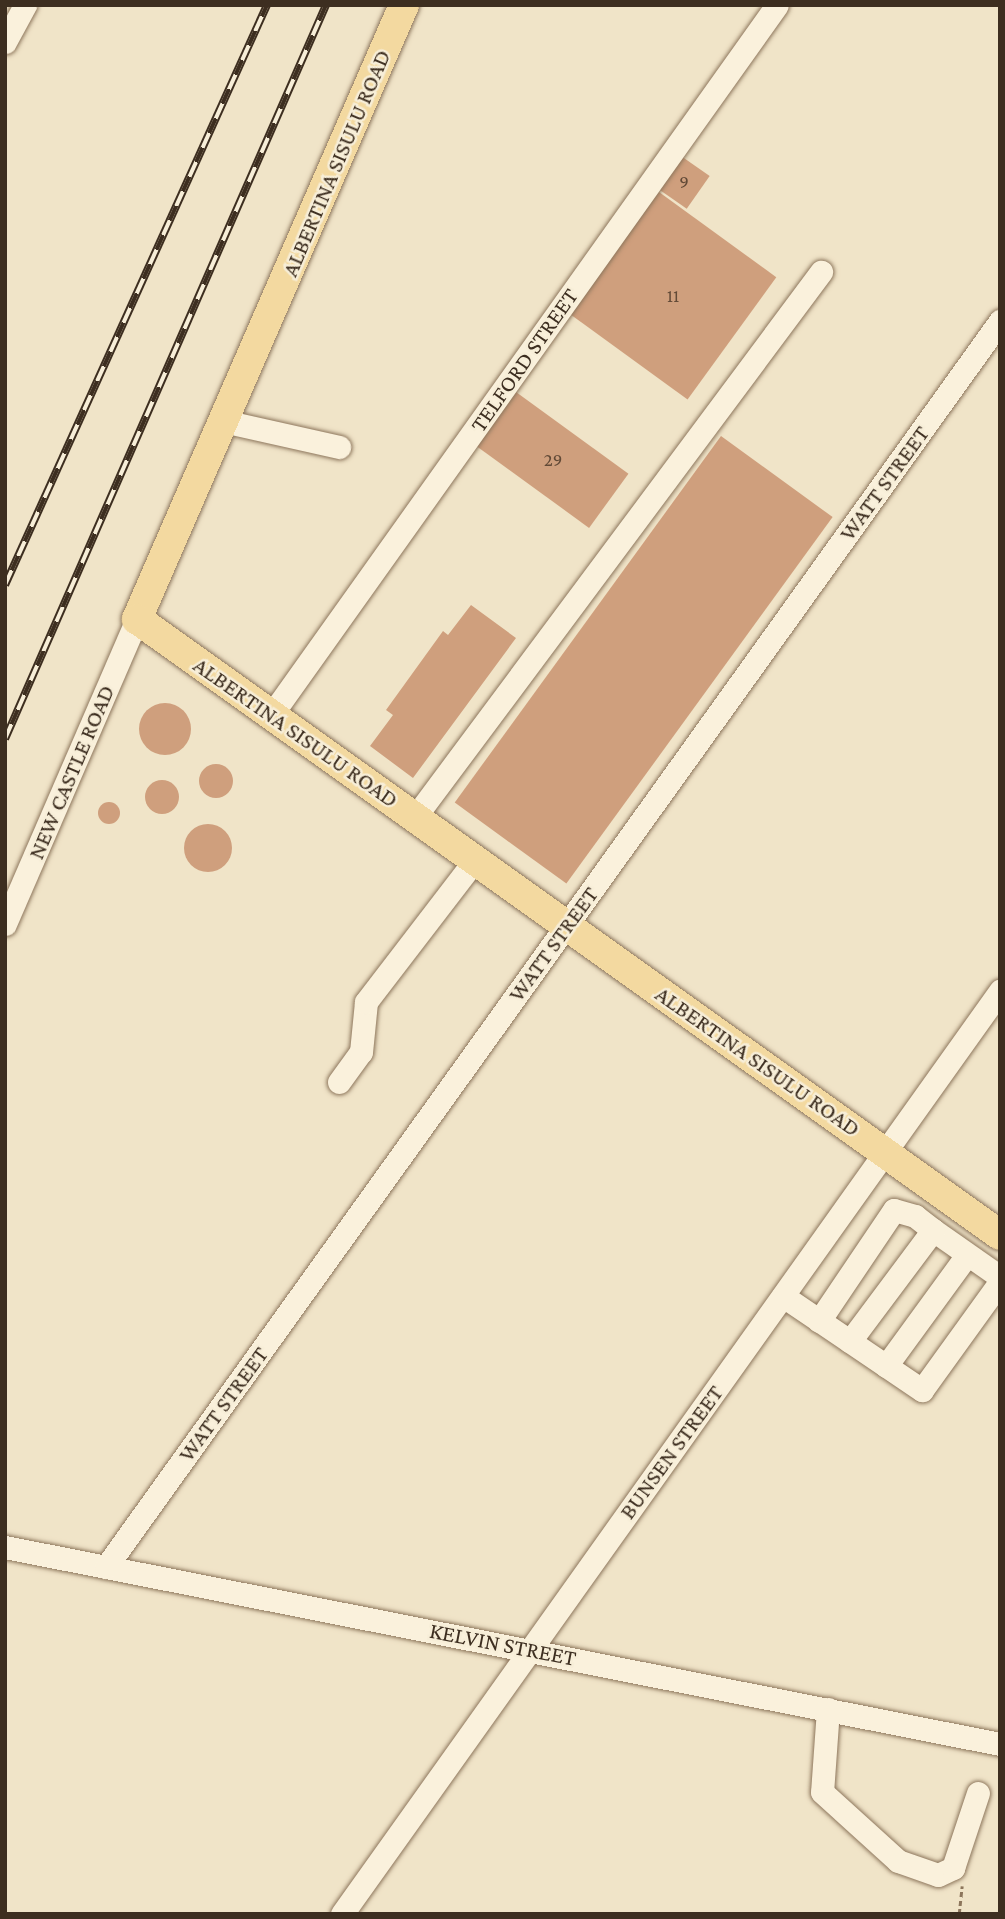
<!DOCTYPE html>
<style>
body{margin:0}
#map{position:relative;width:1005px;height:1919px;overflow:hidden;background:#f0e4c8;font-family:"Crimson Pro",serif}
div>[style]{position:absolute}
.building>*{inset:0;background:#cf9f7d;transform-origin:0 0}
.round{border-radius:50%}
.path>*{height:2.5px;margin-top:-1.25px;transform-origin:0;background:repeating-linear-gradient(90deg,#8d765c 0 5px,transparent 0 8.5px)}
.roads{filter:drop-shadow(0 0 2px #8d765c) drop-shadow(0 0 2px #8d765c)}
.minor>*{height:23px;margin:-11.5px;padding:0 11.5px;transform-origin:11.5px;border-radius:11.5px;background:#faf1dc}
.major>*{height:30px;margin:-15px;padding:0 15px;transform-origin:15px;border-radius:15px;background:#f3d9a0}
.rail>*{height:8px;margin-top:-4px;transform-origin:0;background:repeating-linear-gradient(90deg,#f7eed8 0 16px,#3d2e20 0 32px);box-sizing:border-box;border-block:2px solid #3d2e20}
span{translate:-50% -50%;white-space:nowrap;text-align:center;line-height:1.15;-webkit-text-stroke:5px #f7eed8;paint-order:stroke}
.number-label{font-size:19px;color:#624a37}
.number-label span{-webkit-text-stroke-width:0}
.street-label{font-size:23px;color:#3d2e20}
.frame{position:absolute;inset:0;border:7px solid #3d2e20;pointer-events:none}
</style>
<div id="map">
<div class="building">
<div style="left:681px;top:156px;width:35px;height:40px;rotate:35deg"></div>
<div style="left:659px;top:192px;width:145px;height:151px;rotate:36deg"></div>
<div style="left:516px;top:392px;width:139px;height:67px;rotate:36deg"></div>
<div style="left:721px;top:436px;width:138px;height:453px;rotate:36deg"></div>
<div style="clip-path:polygon(471px 605px,516px 638px,413px 778px,370px 746px,393px 715px,386px 710px,443px 631px,448px 635px)"></div>
<div class="round" style="left:139px;top:703px;width:52px;height:52px"></div>
<div class="round" style="left:199px;top:764px;width:34px;height:34px"></div>
<div class="round" style="left:145px;top:780px;width:34px;height:34px"></div>
<div class="round" style="left:98px;top:802px;width:22px;height:22px"></div>
<div class="round" style="left:184px;top:824px;width:48px;height:48px"></div>
</div>
<div class="path">
<div style="left:959px;top:1914px;width:28px;rotate:-84deg"></div>
</div>
<div class="roads">
<div class="minor">
<div style="left:5px;top:42px;width:42px;rotate:-61.6deg"></div>
<div style="left:223px;top:421px;width:119px;rotate:12.6deg"></div>
<div style="left:272px;top:714px;width:870px;rotate:-54.54deg"></div>
<div style="left:415px;top:817px;width:680px;rotate:-53.32deg"></div>
<div style="left:5px;top:924px;width:332px;rotate:-66.6deg"></div>
<div style="left:339px;top:1082px;width:37px;rotate:-54deg"></div>
<div style="left:361px;top:1052px;width:50px;rotate:-84.3deg"></div>
<div style="left:366px;top:1002px;width:179px;rotate:-52.5deg"></div>
<div style="left:933px;top:1230px;width:82px;rotate:35deg"></div>
<div style="left:783px;top:1296px;width:168px;rotate:34.1deg"></div>
<div style="left:922px;top:1390px;width:133px;rotate:-54.2deg"></div>
<div style="left:819px;top:1321px;width:134px;rotate:-56deg"></div>
<div style="left:894px;top:1210px;width:22px;rotate:16deg"></div>
<div style="left:915px;top:1216px;width:23px;rotate:38deg"></div>
<div style="left:933px;top:1230px;width:139px;rotate:126.8deg"></div>
<div style="left:886px;top:1366px;width:137px;rotate:-53.9deg"></div>
<div style="left:5px;top:1547px;width:1014px;rotate:11.2deg"></div>
<div style="left:106px;top:1567px;width:1534px;rotate:-54.34deg"></div>
<div style="left:828px;top:1709px;width:83px;rotate:94.1deg"></div>
<div style="left:822px;top:1792px;width:103px;rotate:42.2deg"></div>
<div style="left:898px;top:1861px;width:42px;rotate:19.3deg"></div>
<div style="left:938px;top:1875px;width:17px;rotate:-25deg"></div>
<div style="left:953px;top:1868px;width:79px;rotate:-71.6deg"></div>
<div style="left:342px;top:1914px;width:1134px;rotate:-54.52deg"></div>
</div>
<div class="major">
<div style="left:404px;top:5px;width:670px;rotate:113.5deg"></div>
<div style="left:137px;top:619px;width:1060px;rotate:35.52deg"></div>
</div>
</div>
<div class="rail">
<div style="left:5px;top:585px;width:636px;rotate:-65.69deg"></div>
<div style="left:5px;top:739px;width:801px;rotate:-66.38deg"></div>
</div>
<div class="number-label">
<span style="left:684px;top:182px">9</span>
<span style="left:673px;top:296px">11</span>
<span style="left:553px;top:460px">29</span>
</div>
<div class="street-label">
<span style="left:336px;top:163px;rotate:-67deg">ALBERTINA SISULU ROAD</span>
<span style="left:524px;top:360px;rotate:-55deg">TELFORD STREET</span>
<span style="left:884px;top:483px;rotate:-54deg">WATT STREET</span>
<span style="left:296px;top:732px;rotate:35deg">ALBERTINA SISULU ROAD</span>
<span style="left:71px;top:772px;rotate:-67deg">NEW CASTLE ROAD</span>
<span style="left:553px;top:944px;rotate:-54deg">WATT STREET</span>
<span style="left:758px;top:1061px;rotate:35deg">ALBERTINA SISULU ROAD</span>
<span style="left:223px;top:1404px;rotate:-54deg">WATT STREET</span>
<span style="left:671px;top:1452px;rotate:-54deg">BUNSEN STREET</span>
<span style="left:503px;top:1644px;rotate:11deg">KELVIN STREET</span>
</div>
<div class="frame"></div>
</div>
